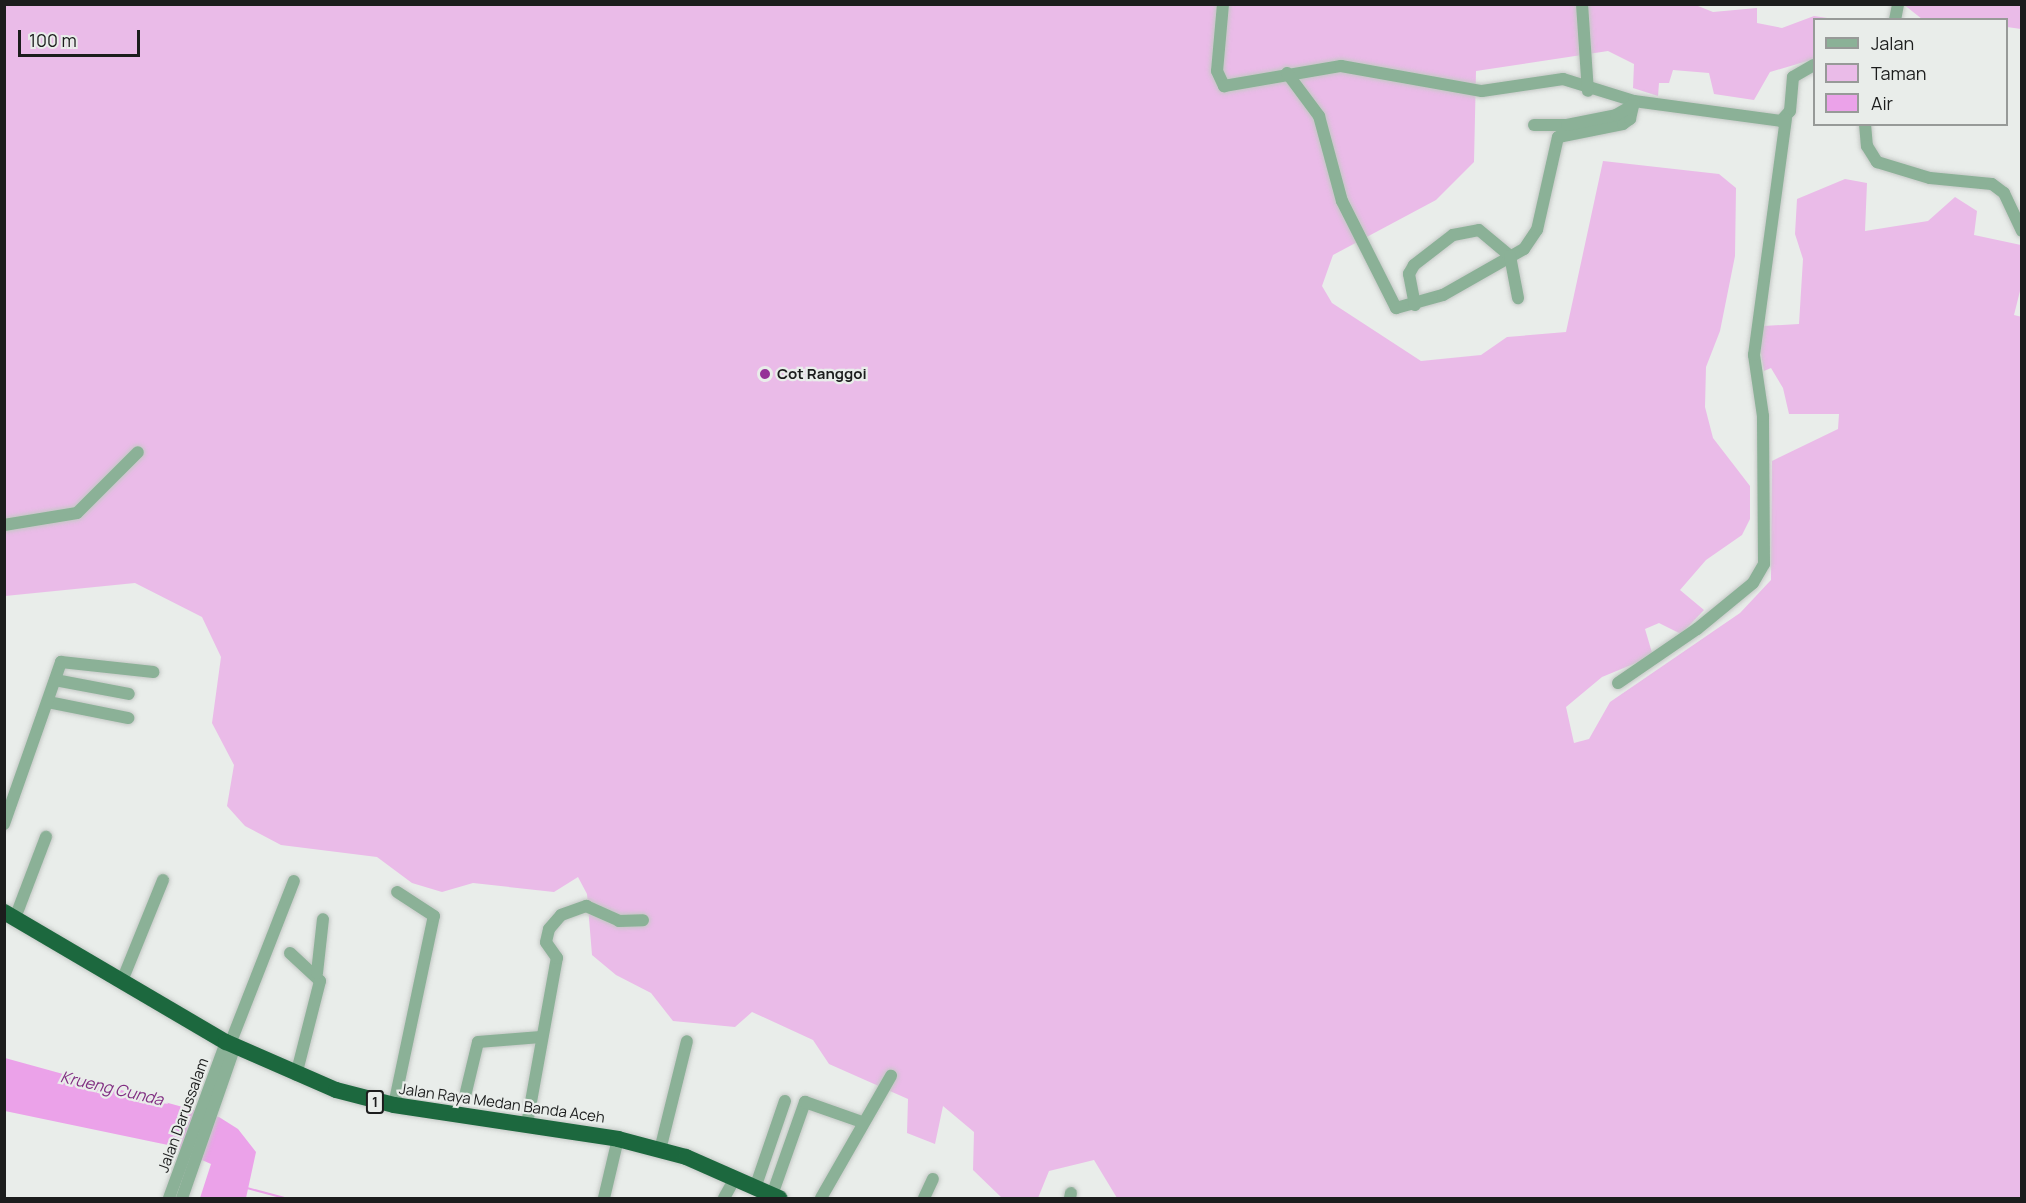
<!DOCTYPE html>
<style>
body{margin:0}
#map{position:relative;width:2026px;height:1203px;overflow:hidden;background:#e9edea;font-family:Manrope,sans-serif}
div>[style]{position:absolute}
.green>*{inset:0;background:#eabbe8}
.water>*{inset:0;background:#eba2e9}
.stream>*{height:2px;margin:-1px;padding:0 1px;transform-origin:1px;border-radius:1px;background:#eba2e9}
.roads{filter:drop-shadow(0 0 2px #c4c8c5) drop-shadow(0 0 2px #c4c8c5)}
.minor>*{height:12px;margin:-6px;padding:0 6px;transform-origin:6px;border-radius:6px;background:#8bb197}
.highway>*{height:16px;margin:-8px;padding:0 8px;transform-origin:8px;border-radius:8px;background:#1c683e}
.dots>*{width:16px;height:16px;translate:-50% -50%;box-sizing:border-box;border:3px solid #e9edea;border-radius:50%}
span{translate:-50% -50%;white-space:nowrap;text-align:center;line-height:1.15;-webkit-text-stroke:4.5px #e9edea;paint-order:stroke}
.shield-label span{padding:2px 4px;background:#e9edea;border:2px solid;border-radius:4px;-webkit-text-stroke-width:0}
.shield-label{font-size:14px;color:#1c1d1d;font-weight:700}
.poi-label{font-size:15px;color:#1c1d1d;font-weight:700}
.left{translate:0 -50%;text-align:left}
.street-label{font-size:15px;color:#1c1d1d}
.water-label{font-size:16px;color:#812e82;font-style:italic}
.frame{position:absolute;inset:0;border:6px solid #1c1d1d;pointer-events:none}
.legend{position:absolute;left:1813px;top:18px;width:195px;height:108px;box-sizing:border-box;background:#e9edea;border:2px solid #979a98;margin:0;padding:8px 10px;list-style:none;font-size:18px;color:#1c1d1d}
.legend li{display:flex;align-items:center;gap:12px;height:30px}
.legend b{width:30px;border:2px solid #979a98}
.scale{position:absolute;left:18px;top:30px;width:122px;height:27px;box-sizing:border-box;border:3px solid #1c1d1d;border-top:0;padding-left:8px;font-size:18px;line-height:21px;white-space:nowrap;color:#1c1d1d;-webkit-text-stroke:4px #e9edea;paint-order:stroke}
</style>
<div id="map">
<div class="green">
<div style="clip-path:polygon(1693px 4px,1713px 12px,1757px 8px,1757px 23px,1782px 28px,1814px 16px,1834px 19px,1814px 20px,1814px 59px,1770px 72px,1754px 100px,1714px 94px,1709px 73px,1673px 70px,1669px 83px,1659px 83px,1658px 96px,1633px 88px,1634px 64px,1608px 51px,1476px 71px,1474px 162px,1436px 200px,1333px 255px,1322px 286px,1332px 303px,1421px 361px,1481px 355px,1507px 337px,1566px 332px,1603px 161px,1719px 174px,1736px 188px,1735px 256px,1720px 331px,1706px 367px,1705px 407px,1713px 438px,1750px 486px,1750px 519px,1742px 535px,1706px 560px,1680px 590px,1704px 610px,1681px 634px,1659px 623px,1645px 629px,1653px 656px,1602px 677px,1566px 707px,1574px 743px,1589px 739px,1610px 702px,1740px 613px,1771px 580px,1772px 461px,1838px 429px,1839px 414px,1789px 414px,1783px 388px,1771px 368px,1764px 371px,1760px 348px,1763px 326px,1799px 324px,1803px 259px,1795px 234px,1797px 199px,1845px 179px,1867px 183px,1865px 231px,1928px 221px,1955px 197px,1977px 211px,1974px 235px,2021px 245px,2021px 287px,2014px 315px,2022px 317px,2021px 1198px,1117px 1198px,1094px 1160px,1049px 1171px,1038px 1198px,1002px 1198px,973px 1170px,974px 1132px,943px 1106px,935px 1144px,907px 1133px,908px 1099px,829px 1064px,813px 1040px,752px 1012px,735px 1027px,673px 1021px,651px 993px,616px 975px,592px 955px,587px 894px,578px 877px,554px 892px,473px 883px,442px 892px,412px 883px,377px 857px,281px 845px,245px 826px,227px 806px,234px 765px,212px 723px,221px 657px,202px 617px,135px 583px,5px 596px,4px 5px)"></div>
<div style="clip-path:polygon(1903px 4px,2021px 5px,2021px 29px,2007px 27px,2006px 20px,1922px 19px)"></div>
</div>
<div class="water">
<div style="clip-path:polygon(5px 1058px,219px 1117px,238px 1129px,256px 1152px,246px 1198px,200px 1198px,211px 1164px,168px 1145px,5px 1111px)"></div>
</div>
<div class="stream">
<div style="left:247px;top:1188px;width:38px;rotate:15deg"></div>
</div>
<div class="roads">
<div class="minor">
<div style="left:1223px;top:4px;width:67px;rotate:95.1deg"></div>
<div style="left:1217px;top:71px;width:17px;rotate:65deg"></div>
<div style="left:1224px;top:86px;width:119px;rotate:-9.7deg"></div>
<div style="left:1341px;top:66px;width:143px;rotate:10.1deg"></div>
<div style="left:1482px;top:91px;width:82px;rotate:-8.4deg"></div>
<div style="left:1563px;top:79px;width:74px;rotate:17.2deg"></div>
<div style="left:1634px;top:101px;width:148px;rotate:7.7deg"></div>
<div style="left:1781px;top:121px;width:13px;rotate:-48deg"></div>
<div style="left:1790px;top:111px;width:34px;rotate:-85deg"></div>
<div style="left:1793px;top:77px;width:24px;rotate:-30deg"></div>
<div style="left:1582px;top:4px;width:87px;rotate:86.1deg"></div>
<div style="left:1895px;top:20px;width:16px;rotate:-79deg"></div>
<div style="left:1287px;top:73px;width:54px;rotate:53.3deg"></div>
<div style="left:1319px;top:116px;width:88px;rotate:74.9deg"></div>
<div style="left:1342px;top:201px;width:120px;rotate:63.2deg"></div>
<div style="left:1396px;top:308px;width:49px;rotate:-15.5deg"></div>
<div style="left:1443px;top:295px;width:93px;rotate:-29.6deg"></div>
<div style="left:1524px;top:249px;width:23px;rotate:-56deg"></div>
<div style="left:1537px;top:230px;width:95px;rotate:-77.3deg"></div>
<div style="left:1558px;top:137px;width:66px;rotate:-11.3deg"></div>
<div style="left:1623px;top:124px;width:9px;rotate:-36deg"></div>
<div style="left:1630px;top:119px;width:18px;rotate:-77deg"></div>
<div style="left:1865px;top:124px;width:22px;rotate:85deg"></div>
<div style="left:1867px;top:146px;width:19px;rotate:58deg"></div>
<div style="left:1877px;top:162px;width:55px;rotate:16.8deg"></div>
<div style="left:1930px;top:178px;width:62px;rotate:5.5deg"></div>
<div style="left:1992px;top:184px;width:15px;rotate:37deg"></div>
<div style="left:2004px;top:193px;width:42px;rotate:64.7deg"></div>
<div style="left:1534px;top:125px;width:33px"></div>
<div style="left:1567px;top:125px;width:50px;rotate:-11.5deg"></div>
<div style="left:1616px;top:115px;width:20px;rotate:-30deg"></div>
<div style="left:1415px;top:305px;width:32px;rotate:-101deg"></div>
<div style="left:1409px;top:274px;width:10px;rotate:-61deg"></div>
<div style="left:1414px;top:265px;width:49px;rotate:-37.6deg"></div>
<div style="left:1453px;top:235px;width:26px;rotate:-11deg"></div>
<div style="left:1479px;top:230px;width:40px;rotate:40deg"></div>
<div style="left:1510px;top:256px;width:43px;rotate:79.2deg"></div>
<div style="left:4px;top:525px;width:74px;rotate:-9.3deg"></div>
<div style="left:77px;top:513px;width:86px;rotate:-45deg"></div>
<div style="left:55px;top:680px;width:75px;rotate:10.7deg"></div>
<div style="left:1618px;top:683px;width:96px;rotate:-34.4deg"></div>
<div style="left:1697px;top:629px;width:72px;rotate:-39.4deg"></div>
<div style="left:1753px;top:583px;width:22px;rotate:-60deg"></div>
<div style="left:1764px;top:564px;width:148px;rotate:-90.4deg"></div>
<div style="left:1763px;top:416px;width:62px;rotate:-98.4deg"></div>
<div style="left:1754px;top:355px;width:238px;rotate:-82.3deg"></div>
<div style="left:48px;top:702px;width:82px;rotate:11.3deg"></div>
<div style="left:4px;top:824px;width:172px;rotate:-70.6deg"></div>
<div style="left:61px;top:662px;width:93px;rotate:6.2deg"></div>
<div style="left:15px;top:918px;width:87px;rotate:-69.1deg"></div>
<div style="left:290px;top:953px;width:41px;rotate:43deg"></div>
<div style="left:320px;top:981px;width:97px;rotate:104.3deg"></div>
<div style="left:317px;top:973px;width:54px;rotate:-83.7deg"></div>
<div style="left:122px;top:981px;width:109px;rotate:-67.9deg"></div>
<div style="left:230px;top:1044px;width:175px;rotate:-68.6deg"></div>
<div style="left:466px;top:1092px;width:51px;rotate:-76.5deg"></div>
<div style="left:478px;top:1042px;width:63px;rotate:-4.5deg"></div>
<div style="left:394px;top:1105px;width:193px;rotate:-78.1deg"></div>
<div style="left:434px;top:916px;width:44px;rotate:-147deg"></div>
<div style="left:527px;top:1124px;width:169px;rotate:-79.8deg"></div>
<div style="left:557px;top:958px;width:19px;rotate:-125deg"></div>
<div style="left:546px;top:942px;width:13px;rotate:-77deg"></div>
<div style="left:549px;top:929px;width:18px;rotate:-49deg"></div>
<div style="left:561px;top:915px;width:27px;rotate:-20deg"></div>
<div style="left:586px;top:906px;width:36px;rotate:24deg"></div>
<div style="left:619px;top:921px;width:24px;rotate:-2deg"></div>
<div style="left:660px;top:1150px;width:112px;rotate:-76.1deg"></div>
<div style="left:755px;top:1188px;width:92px;rotate:-71deg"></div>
<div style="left:772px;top:1195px;width:99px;rotate:-70.5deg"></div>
<div style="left:805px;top:1102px;width:60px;rotate:19.3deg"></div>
<div style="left:169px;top:1198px;width:166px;rotate:-69.9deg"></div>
<div style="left:182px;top:1198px;width:161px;rotate:-70.8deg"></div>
<div style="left:604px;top:1198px;width:61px;rotate:-76.7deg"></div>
<div style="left:724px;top:1198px;width:23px;rotate:-61deg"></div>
<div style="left:821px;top:1198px;width:141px;rotate:-60.2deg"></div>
<div style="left:924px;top:1198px;width:21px;rotate:-65deg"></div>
<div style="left:1070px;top:1198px;width:5px;rotate:-79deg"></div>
</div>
<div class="highway">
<div style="left:4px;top:912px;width:257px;rotate:30.4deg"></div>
<div style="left:226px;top:1042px;width:120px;rotate:23.6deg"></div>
<div style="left:336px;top:1090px;width:60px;rotate:14.5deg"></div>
<div style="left:394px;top:1105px;width:227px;rotate:8.6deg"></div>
<div style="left:618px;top:1139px;width:70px;rotate:14.8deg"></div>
<div style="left:686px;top:1157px;width:102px;rotate:23.8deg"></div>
</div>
</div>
<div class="dots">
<div style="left:765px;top:374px;background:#953197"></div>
</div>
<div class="shield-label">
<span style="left:375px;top:1102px">1</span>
</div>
<div class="poi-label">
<span class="left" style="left:777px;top:374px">Cot Ranggoi</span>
</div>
<div class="street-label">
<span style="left:502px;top:1103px;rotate:8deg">Jalan Raya Medan Banda Aceh</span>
<span style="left:183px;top:1115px;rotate:-70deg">Jalan Darussalam</span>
</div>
<div class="water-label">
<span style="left:112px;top:1088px;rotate:13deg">Krueng Cunda</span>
</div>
<div class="frame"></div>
<ul class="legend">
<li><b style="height:8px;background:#8bb197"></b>Jalan</li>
<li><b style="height:16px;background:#eabbe8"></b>Taman</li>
<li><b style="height:16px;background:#eba2e9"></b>Air</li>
</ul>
<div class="scale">100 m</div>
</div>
